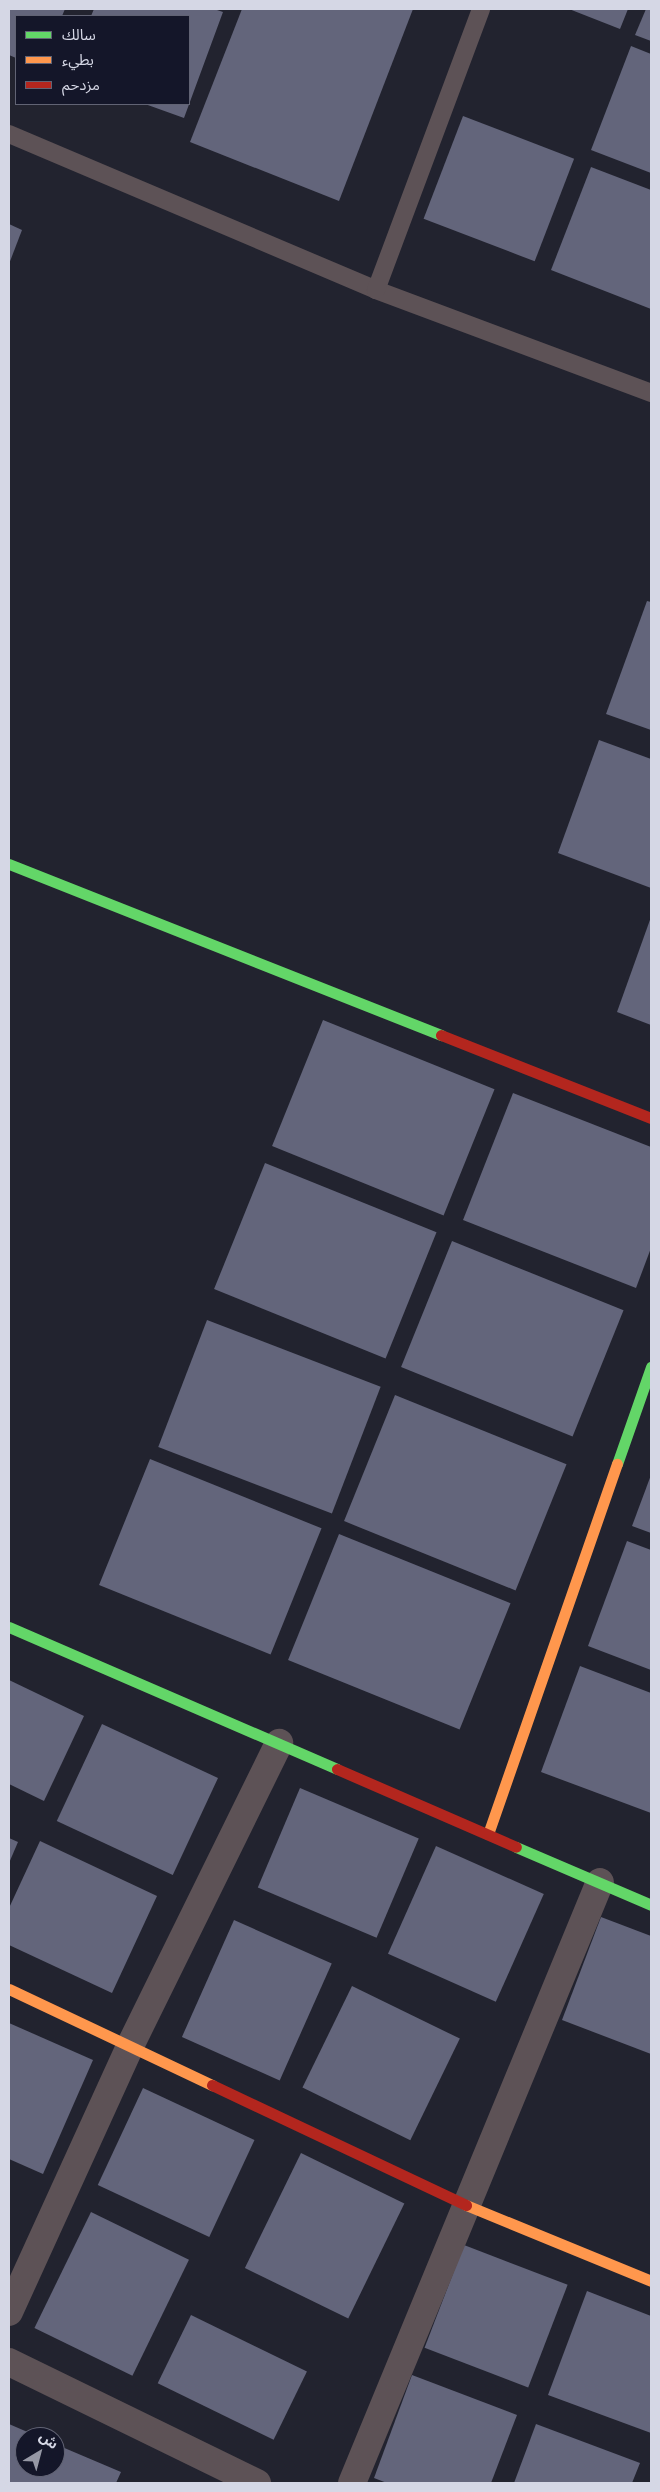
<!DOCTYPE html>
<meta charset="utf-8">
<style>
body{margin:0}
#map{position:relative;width:660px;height:2492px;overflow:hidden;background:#22232f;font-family:"Sofia Sans Condensed","Noto Sans Arabic",sans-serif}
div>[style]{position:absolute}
.building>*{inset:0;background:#63657b;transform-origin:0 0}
.lane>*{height:18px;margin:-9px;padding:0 9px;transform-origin:9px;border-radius:9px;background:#5d5256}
.street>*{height:28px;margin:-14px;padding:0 14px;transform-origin:14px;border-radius:14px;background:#5d5256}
.fast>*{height:11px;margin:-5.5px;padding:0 5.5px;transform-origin:5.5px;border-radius:5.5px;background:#63d668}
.slow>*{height:11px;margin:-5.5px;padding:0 5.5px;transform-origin:5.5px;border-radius:5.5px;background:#ff974d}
.jam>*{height:11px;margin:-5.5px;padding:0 5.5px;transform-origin:5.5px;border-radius:5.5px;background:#b3261e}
span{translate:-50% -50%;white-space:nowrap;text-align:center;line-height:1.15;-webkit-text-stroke:5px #141629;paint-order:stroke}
.frame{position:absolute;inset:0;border:10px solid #d5d7e5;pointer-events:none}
.legend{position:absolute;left:15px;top:15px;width:175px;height:90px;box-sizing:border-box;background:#141629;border:1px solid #616374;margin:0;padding:6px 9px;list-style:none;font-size:15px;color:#d5d7e5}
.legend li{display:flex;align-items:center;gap:10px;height:25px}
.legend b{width:25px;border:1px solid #616374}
.north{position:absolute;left:15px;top:2427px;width:50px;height:50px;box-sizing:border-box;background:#141629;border:1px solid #616374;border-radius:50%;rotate:37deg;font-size:14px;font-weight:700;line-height:20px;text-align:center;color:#d5d7e5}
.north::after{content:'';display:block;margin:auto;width:18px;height:22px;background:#9698a5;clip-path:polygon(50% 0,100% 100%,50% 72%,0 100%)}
</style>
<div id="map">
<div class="building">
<div style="clip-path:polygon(9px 9px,65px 9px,62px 16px,16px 16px,16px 58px,9px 55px)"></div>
<div style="clip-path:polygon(94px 9px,214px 9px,223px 12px,184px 118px,145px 104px,189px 104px,189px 16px,91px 16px)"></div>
<div style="clip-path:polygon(242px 9px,413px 9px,339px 201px,190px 142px)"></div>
<div style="clip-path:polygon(569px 9px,628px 9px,620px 29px)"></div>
<div style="clip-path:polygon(646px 9px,651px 9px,651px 41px,635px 35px)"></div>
<div style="clip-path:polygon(631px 46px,651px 54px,651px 173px,591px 150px)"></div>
<div style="left:463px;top:116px;width:119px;height:110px;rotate:21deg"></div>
<div style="clip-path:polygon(591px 167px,651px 190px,651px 309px,551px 270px)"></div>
<div style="clip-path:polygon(9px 224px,22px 230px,9px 264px)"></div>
<div style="clip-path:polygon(647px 601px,651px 602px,651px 730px,606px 714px)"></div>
<div style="clip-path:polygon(599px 740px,651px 759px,651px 888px,558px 853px)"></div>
<div style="clip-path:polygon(651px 917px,651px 1025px,617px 1012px)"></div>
<div style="left:323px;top:1020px;width:185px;height:136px;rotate:22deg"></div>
<div style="clip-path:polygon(513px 1093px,651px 1147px,651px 1248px,636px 1288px,463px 1220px)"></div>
<div style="left:265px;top:1163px;width:185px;height:136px;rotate:22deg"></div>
<div style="left:452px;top:1241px;width:185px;height:136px;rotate:22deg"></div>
<div style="left:207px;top:1320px;width:186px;height:136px;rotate:21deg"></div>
<div style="left:395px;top:1395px;width:185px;height:136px;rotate:22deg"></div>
<div style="left:150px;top:1459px;width:185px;height:136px;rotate:22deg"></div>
<div style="clip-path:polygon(651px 1475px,651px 1533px,632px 1526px)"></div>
<div style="left:339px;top:1534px;width:185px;height:136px;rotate:22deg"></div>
<div style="clip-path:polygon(627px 1541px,651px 1550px,651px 1670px,588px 1646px)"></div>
<div style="clip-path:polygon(580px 1666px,651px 1693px,651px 1813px,541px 1772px)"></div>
<div style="clip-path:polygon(9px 1680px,84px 1716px,44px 1801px,9px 1784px)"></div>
<div style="left:102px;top:1724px;width:128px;height:107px;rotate:25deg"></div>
<div style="left:300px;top:1788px;width:129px;height:108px;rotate:23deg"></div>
<div style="clip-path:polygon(9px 1838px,18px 1842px,9px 1863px)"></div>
<div style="clip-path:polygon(40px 1841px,157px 1896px,112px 1993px,9px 1945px,9px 1908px)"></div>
<div style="left:436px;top:1846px;width:118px;height:118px;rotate:24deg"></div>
<div style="clip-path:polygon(601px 1917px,651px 1936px,651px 2054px,562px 2020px)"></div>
<div style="left:234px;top:1920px;width:107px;height:128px;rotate:24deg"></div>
<div style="left:352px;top:1986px;width:120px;height:113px;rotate:26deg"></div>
<div style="clip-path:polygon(9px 2023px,93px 2060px,43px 2174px,9px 2159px)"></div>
<div style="left:143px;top:2088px;width:123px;height:107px;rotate:25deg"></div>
<div style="left:301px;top:2153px;width:115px;height:128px;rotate:26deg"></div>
<div style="left:91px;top:2212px;width:109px;height:129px;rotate:26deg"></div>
<div style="left:464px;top:2245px;width:111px;height:110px;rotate:21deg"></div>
<div style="clip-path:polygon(587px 2291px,651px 2316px,651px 2433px,548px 2395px)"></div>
<div style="left:191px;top:2315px;width:129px;height:76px;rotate:26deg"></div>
<div style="clip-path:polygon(412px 2375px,517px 2415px,491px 2483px,387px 2483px,374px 2478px)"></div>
<div style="clip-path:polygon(9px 2424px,39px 2437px,25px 2437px,25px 2467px,55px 2467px,55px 2444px,121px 2472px,116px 2483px,9px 2483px)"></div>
<div style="clip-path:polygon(536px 2424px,640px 2463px,632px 2483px,514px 2483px)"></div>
</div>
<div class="lane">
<div style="left:9px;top:134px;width:399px;rotate:23deg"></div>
<div style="left:376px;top:290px;width:294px;rotate:20.5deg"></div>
<div style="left:376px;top:290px;width:300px;rotate:-69.5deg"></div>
</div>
<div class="street">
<div style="left:9px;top:2312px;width:292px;rotate:-65.5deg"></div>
<div style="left:130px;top:2046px;width:338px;rotate:-63.8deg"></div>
<div style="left:9px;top:2362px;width:276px;rotate:26deg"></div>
<div style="left:352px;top:2483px;width:650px;rotate:-67.58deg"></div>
</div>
<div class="fast">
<div style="left:9px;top:864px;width:465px;rotate:21.6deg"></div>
<div style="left:617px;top:1464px;width:103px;rotate:-70.7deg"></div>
<div style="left:9px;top:1627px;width:357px;rotate:23.4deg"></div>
<div style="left:516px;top:1847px;width:147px;rotate:23.2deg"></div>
</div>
<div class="slow">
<div style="left:488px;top:1834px;width:392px;rotate:-70.8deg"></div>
<div style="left:9px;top:1989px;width:225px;rotate:25.3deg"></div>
<div style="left:466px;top:2205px;width:200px;rotate:22.3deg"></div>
</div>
<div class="jam">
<div style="left:441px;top:1035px;width:226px;rotate:21.6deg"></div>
<div style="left:337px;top:1769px;width:195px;rotate:23.5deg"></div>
<div style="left:212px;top:2085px;width:281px;rotate:25.3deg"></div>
</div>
<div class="frame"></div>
<ul class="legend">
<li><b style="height:6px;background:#63d668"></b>سالك</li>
<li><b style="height:6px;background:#ff974d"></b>بطيء</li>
<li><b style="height:6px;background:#b3261e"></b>مزدحم</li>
</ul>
<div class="north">ش</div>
</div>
